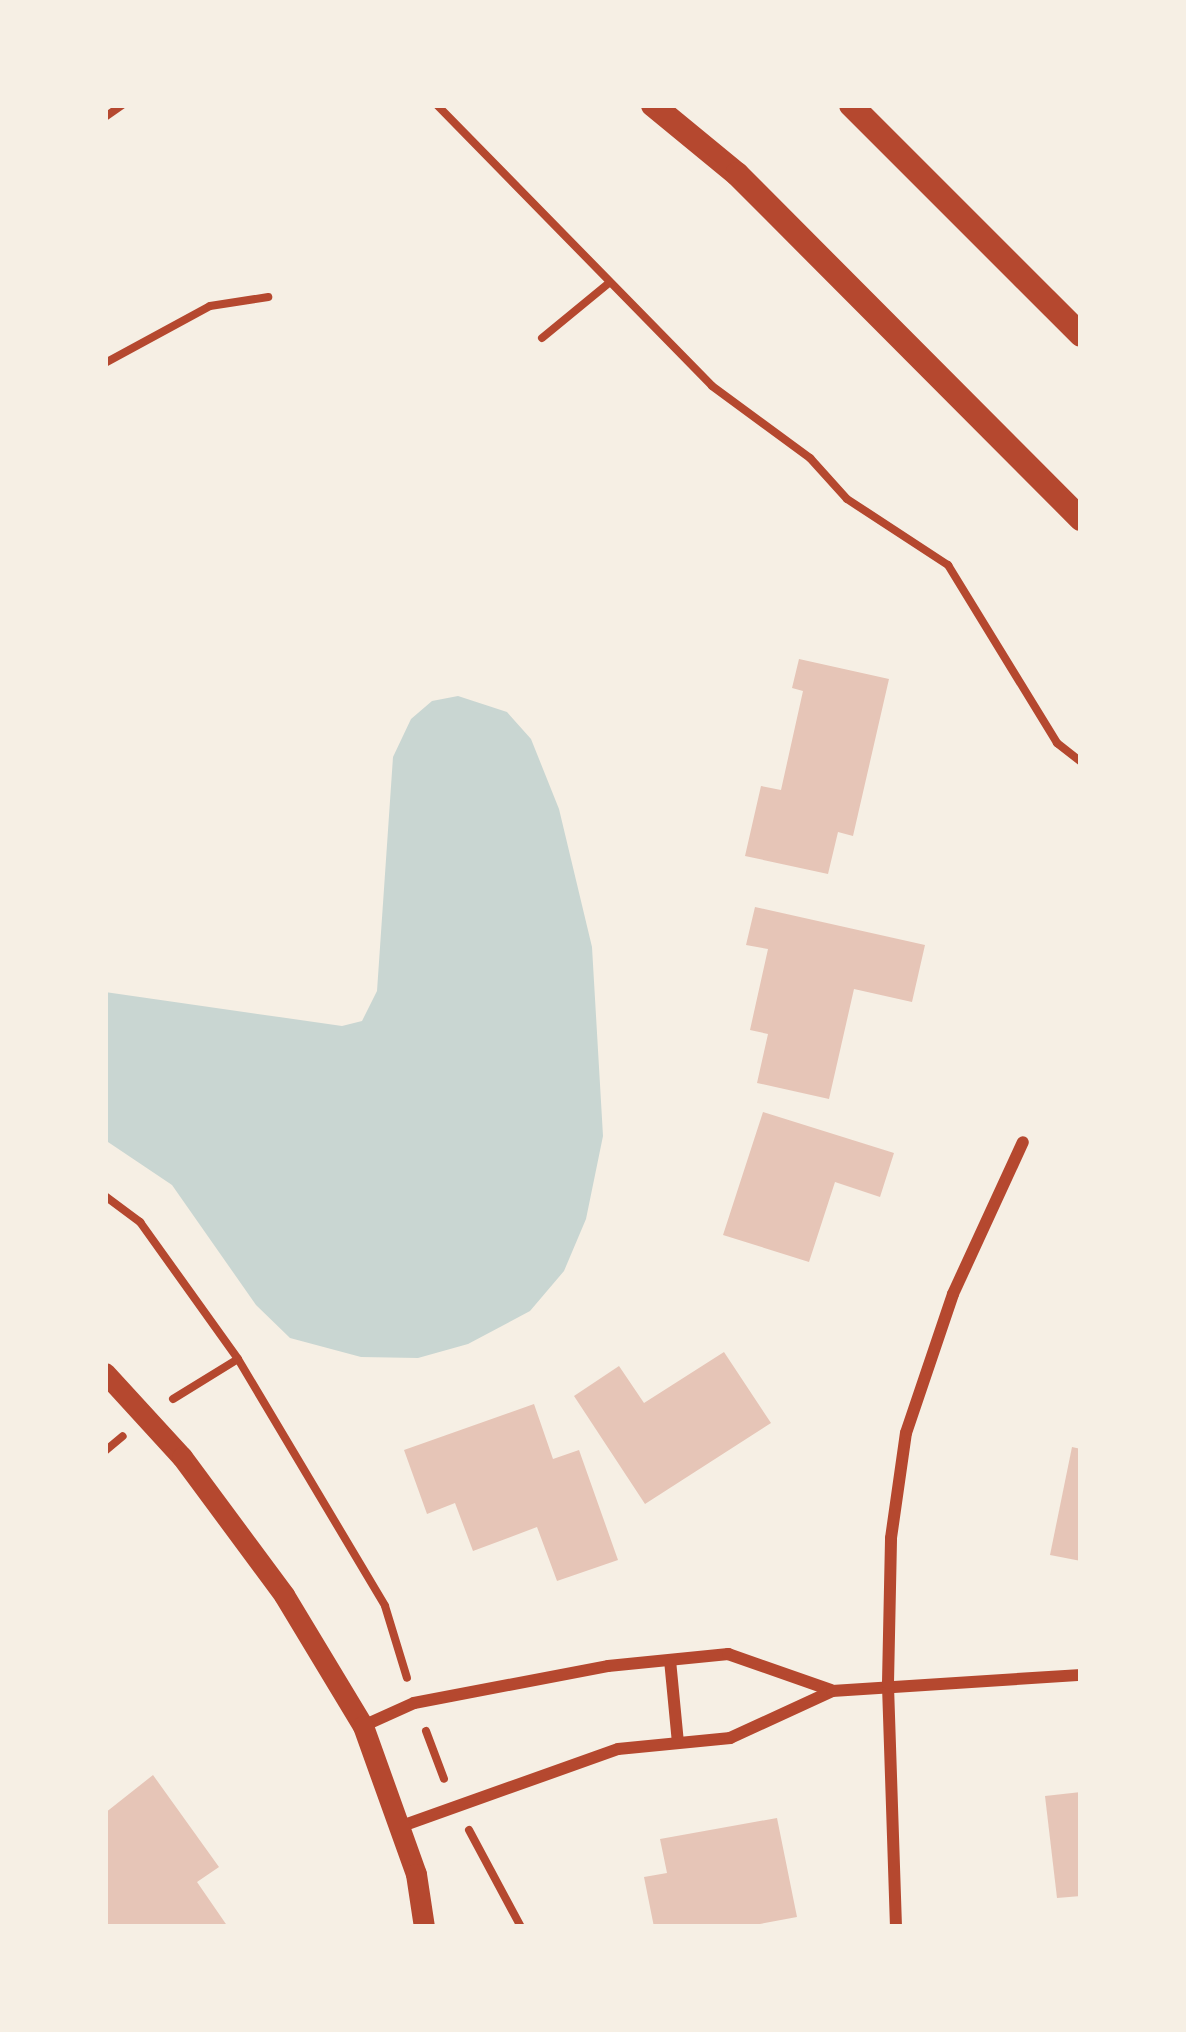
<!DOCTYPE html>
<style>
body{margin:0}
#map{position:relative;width:1186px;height:2032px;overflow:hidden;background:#f6efe4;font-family:"Roboto Condensed",sans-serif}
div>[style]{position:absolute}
.water>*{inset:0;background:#c9d6d2}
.building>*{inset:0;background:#e6c5b7}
.path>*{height:8px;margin:-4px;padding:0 4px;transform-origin:4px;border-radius:4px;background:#b5482f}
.minor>*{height:12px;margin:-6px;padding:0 6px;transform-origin:6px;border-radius:6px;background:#b5482f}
.tertiary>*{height:21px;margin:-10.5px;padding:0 10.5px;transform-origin:10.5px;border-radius:10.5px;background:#b5482f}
.secondary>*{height:24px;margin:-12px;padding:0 12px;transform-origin:12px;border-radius:12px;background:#b5482f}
span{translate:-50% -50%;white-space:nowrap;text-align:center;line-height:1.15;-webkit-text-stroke:9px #f6efe4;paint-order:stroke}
.frame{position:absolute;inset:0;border:108px solid #f6efe4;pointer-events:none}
</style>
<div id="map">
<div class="water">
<div style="clip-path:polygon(458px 696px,507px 712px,531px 739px,559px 809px,592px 947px,603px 1136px,586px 1219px,564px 1271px,530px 1311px,468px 1344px,418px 1358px,361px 1357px,290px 1338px,256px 1305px,172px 1185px,105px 1140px,105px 992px,342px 1026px,362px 1021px,377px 991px,393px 757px,411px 719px,432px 701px)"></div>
</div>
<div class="building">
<div style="clip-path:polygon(799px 659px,889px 679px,853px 836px,838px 832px,828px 874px,745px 856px,761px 786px,781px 790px,803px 691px,792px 688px)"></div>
<div style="clip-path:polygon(755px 907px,925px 945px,912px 1002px,854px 989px,829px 1099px,757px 1083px,768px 1034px,750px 1030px,768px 949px,746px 945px)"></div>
<div style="clip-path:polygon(763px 1112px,894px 1153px,880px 1197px,835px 1182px,809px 1262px,723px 1235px)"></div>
<div style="clip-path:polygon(724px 1352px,771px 1423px,645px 1504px,574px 1396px,619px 1366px,644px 1403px)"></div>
<div style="clip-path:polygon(534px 1404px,553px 1459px,579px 1450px,618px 1560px,557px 1581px,537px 1527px,473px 1551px,455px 1503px,427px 1514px,404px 1450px)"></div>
<div style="clip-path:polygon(1072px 1447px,1081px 1449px,1081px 1561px,1050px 1555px)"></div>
<div style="clip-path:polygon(153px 1775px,219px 1867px,197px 1882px,228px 1927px,105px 1927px,105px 1813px)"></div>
<div style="clip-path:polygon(1081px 1792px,1081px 1896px,1057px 1898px,1045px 1796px)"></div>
<div style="clip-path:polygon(777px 1818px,797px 1917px,744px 1927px,654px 1927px,644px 1877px,667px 1873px,660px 1839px)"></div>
</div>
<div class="path">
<div style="left:437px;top:105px;width:393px;rotate:45.6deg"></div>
<div style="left:712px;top:386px;width:122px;rotate:36.3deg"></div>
<div style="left:810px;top:458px;width:55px;rotate:47.9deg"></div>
<div style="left:847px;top:499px;width:121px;rotate:33.2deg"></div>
<div style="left:948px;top:565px;width:209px;rotate:58.5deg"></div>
<div style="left:1057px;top:743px;width:31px;rotate:38deg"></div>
<div style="left:105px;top:117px;width:21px;rotate:-35deg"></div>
<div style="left:542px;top:338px;width:87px;rotate:-39.4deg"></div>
<div style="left:105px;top:363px;width:119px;rotate:-28.5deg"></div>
<div style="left:210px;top:306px;width:59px;rotate:-8.8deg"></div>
<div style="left:105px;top:1196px;width:44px;rotate:36.6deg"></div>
<div style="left:140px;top:1222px;width:168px;rotate:54.4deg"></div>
<div style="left:238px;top:1359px;width:287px;rotate:59.2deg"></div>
<div style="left:385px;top:1606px;width:75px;rotate:73deg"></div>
<div style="left:173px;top:1399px;width:76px;rotate:-31.6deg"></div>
<div style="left:105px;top:1451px;width:23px;rotate:-40deg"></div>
<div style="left:426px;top:1731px;width:51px;rotate:69.4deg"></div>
<div style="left:469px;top:1830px;width:110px;rotate:61.8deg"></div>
</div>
<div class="minor">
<div style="left:670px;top:1660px;width:83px;rotate:84.5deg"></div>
<div style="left:363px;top:1726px;width:56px;rotate:-24.3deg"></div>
<div style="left:414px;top:1703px;width:197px;rotate:-10.8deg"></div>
<div style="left:608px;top:1666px;width:121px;rotate:-5.7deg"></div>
<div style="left:728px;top:1654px;width:109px;rotate:19.3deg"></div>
<div style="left:399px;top:1827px;width:232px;rotate:-19.6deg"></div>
<div style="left:618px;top:1749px;width:113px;rotate:-5.6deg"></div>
<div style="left:730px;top:1738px;width:112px;rotate:-24.7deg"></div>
<div style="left:832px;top:1691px;width:250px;rotate:-3.7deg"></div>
<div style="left:896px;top:1927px;width:244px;rotate:-91.9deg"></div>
<div style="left:888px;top:1683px;width:145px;rotate:-88.8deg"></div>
<div style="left:891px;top:1538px;width:106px;rotate:-81.9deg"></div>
<div style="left:906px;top:1433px;width:147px;rotate:-71.3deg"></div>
<div style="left:953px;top:1294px;width:167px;rotate:-65.3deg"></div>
</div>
<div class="tertiary">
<div style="left:105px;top:1373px;width:114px;rotate:47.5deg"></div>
<div style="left:182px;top:1457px;width:172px;rotate:53.5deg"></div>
<div style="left:284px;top:1595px;width:153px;rotate:58.9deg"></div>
<div style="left:363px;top:1726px;width:157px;rotate:70.3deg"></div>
<div style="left:416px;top:1874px;width:54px;rotate:81.4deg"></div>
</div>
<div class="secondary">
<div style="left:653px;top:105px;width:109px;rotate:39.4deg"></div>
<div style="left:737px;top:174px;width:487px;rotate:45.1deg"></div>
<div style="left:851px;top:105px;width:325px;rotate:45deg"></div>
</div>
<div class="frame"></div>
</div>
